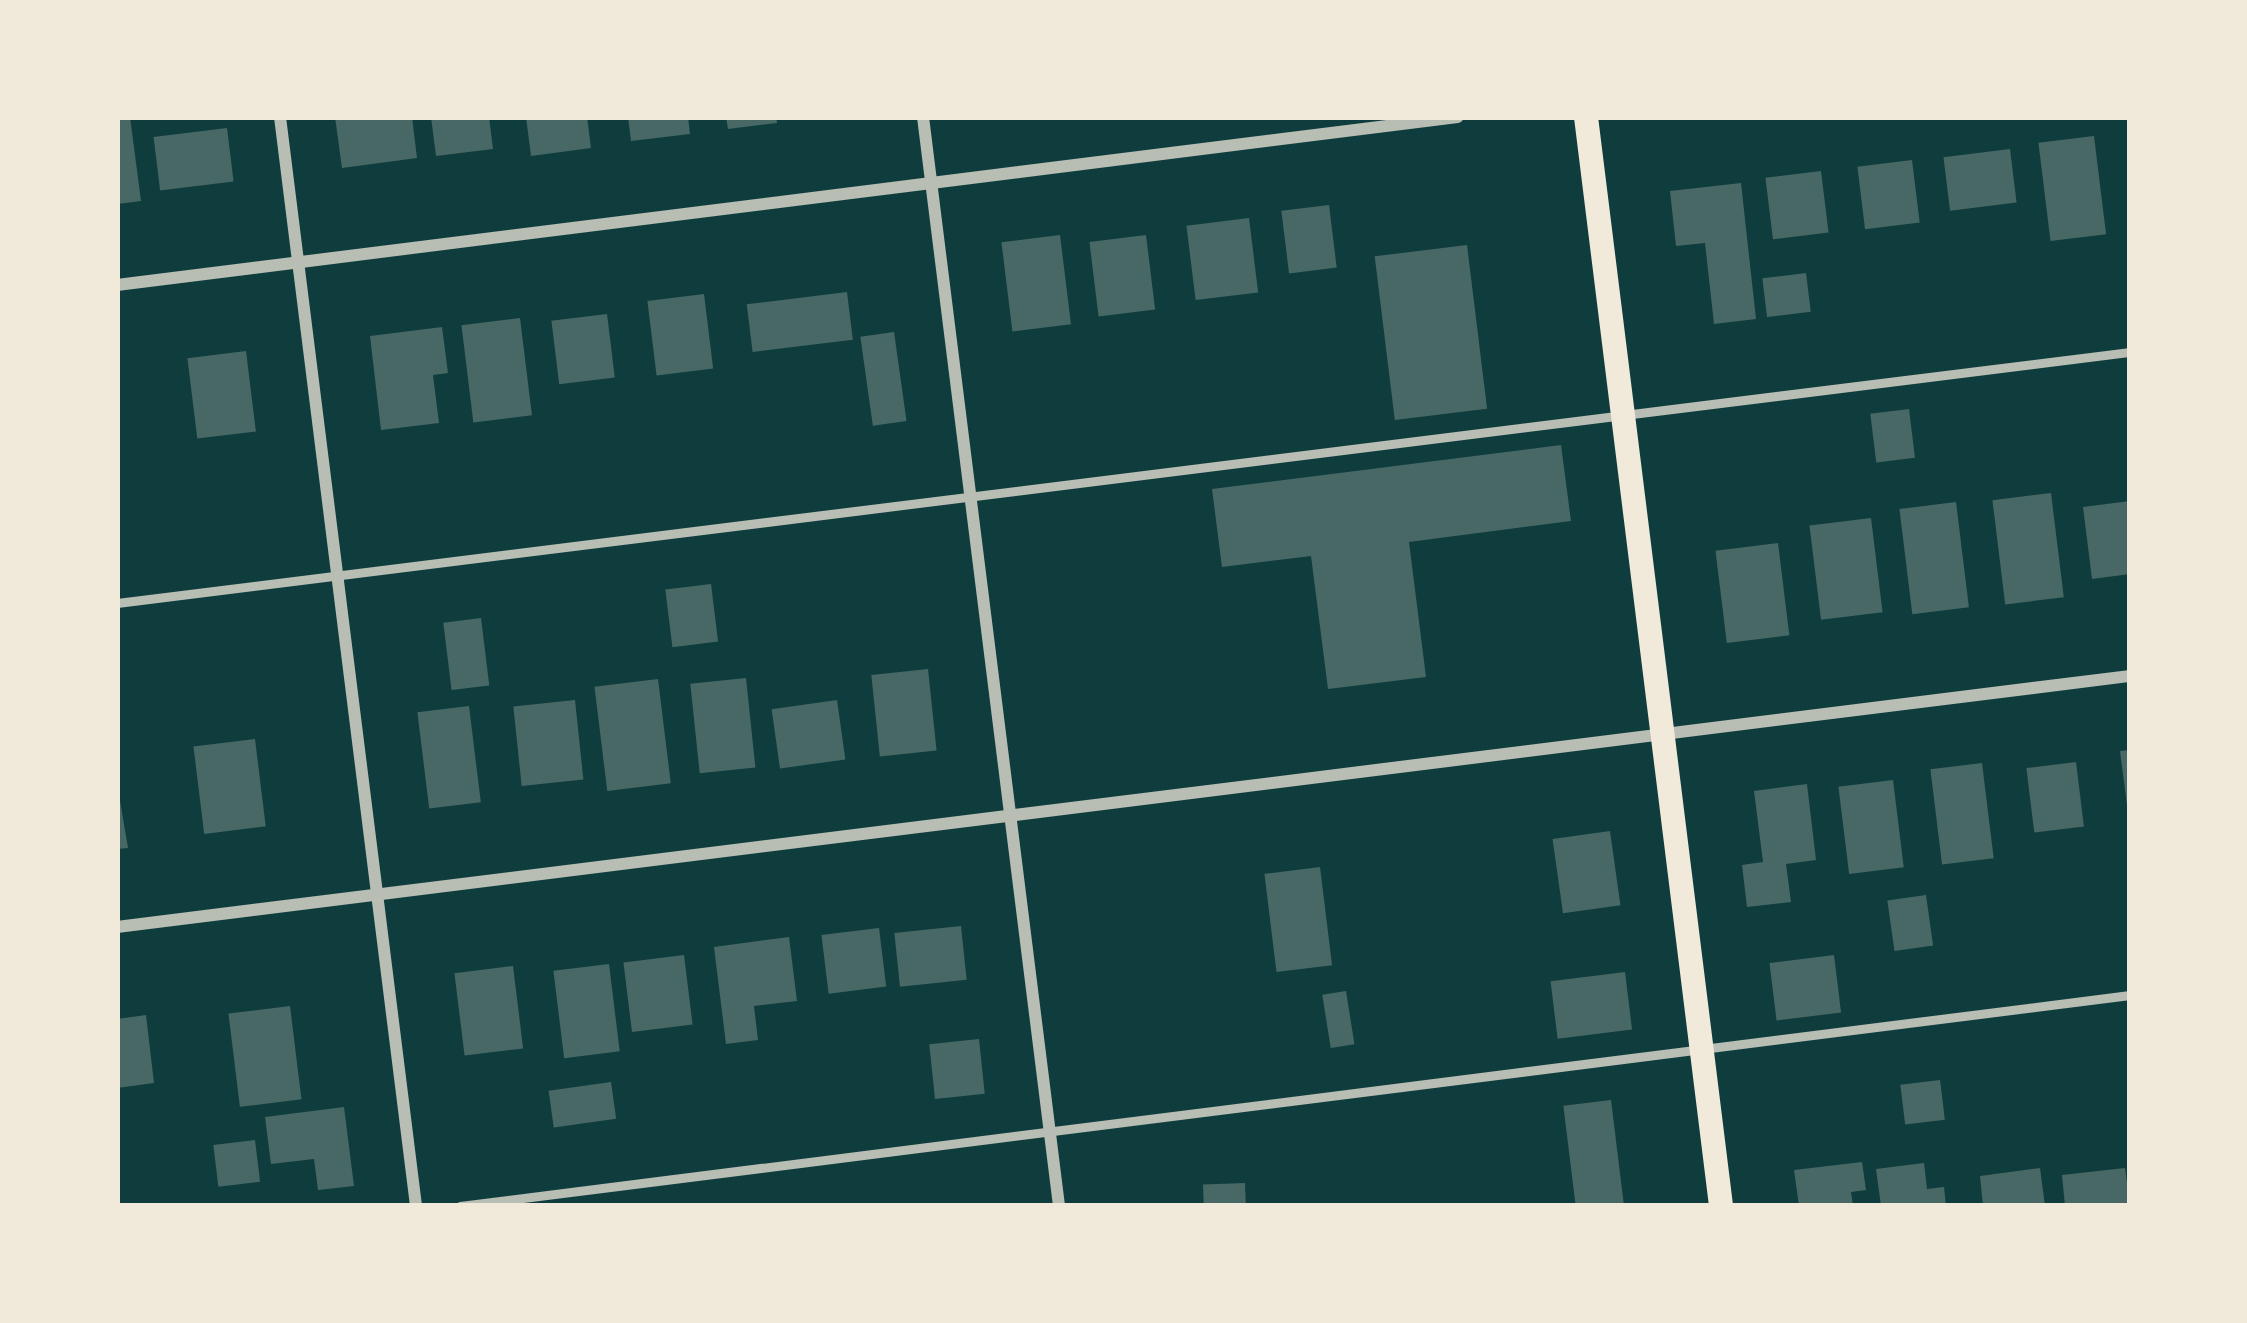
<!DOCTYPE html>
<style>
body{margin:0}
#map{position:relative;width:2247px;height:1323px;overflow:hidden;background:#0f3d3e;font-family:"Titillium Web",sans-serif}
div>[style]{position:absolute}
.building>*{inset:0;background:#486865;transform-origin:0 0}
.service>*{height:9px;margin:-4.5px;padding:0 4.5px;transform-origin:4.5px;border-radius:4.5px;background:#b8beb3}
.minor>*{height:12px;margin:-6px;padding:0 6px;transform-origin:6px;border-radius:6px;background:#b8beb3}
.secondary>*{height:24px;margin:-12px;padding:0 12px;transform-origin:12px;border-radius:12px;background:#f1e9da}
span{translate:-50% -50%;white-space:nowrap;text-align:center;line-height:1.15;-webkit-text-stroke:12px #f1e9da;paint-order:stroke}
.frame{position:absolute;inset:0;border:120px solid #f1e9da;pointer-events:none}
</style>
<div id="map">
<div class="building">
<div style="clip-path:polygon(117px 117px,130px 117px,141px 201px,117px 204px)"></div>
<div style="clip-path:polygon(335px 117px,412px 117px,417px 158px,342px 168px)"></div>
<div style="clip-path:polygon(431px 117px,489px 117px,493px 149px,436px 156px)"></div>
<div style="clip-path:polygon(526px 117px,587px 117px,591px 148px,531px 156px)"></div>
<div style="clip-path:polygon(628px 117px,688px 117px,690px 134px,631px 141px)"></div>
<div style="clip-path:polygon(726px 117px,776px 117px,777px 123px,728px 129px)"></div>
<div style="left:227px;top:128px;width:54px;height:74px;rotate:83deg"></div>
<div style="left:2094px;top:136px;width:99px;height:56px;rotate:83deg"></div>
<div style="left:2010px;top:149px;width:54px;height:67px;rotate:83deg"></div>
<div style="left:1912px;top:160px;width:63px;height:55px;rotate:83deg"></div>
<div style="left:1821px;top:171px;width:62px;height:56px;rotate:83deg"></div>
<div style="clip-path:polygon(1741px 183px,1756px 319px,1714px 324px,1705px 243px,1676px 246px,1670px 191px)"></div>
<div style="left:1329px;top:205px;width:63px;height:48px;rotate:83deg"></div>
<div style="left:1249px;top:218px;width:75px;height:63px;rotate:83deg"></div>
<div style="left:1060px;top:235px;width:90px;height:59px;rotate:83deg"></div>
<div style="left:1146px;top:235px;width:75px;height:57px;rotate:83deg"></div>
<div style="left:1467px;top:245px;width:165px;height:93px;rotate:83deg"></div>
<div style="left:1806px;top:273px;width:39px;height:44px;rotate:83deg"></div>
<div style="left:847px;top:292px;width:48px;height:101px;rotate:83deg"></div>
<div style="left:704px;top:294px;width:75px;height:57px;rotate:83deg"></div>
<div style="left:607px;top:314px;width:64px;height:56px;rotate:83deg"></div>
<div style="left:520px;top:318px;width:98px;height:59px;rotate:83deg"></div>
<div style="clip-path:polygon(442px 327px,448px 373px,433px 375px,439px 423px,381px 430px,370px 336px)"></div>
<div style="left:894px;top:332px;width:90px;height:34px;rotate:82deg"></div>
<div style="left:246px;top:351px;width:81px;height:59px;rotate:83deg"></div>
<div style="left:1909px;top:409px;width:49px;height:39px;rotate:83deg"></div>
<div style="clip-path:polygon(1561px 445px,1571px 521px,1409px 542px,1426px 677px,1328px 689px,1311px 556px,1222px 567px,1212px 489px)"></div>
<div style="left:2051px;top:493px;width:105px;height:59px;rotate:83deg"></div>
<div style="clip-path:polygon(2130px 501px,2130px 574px,2092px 579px,2083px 507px)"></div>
<div style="left:1956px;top:502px;width:106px;height:57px;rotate:83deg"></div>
<div style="left:1871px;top:518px;width:95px;height:62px;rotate:83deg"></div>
<div style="left:1778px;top:543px;width:93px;height:63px;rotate:83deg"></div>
<div style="left:711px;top:584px;width:58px;height:46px;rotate:83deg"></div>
<div style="left:481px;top:618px;width:68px;height:38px;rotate:83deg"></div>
<div style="left:928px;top:669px;width:82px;height:57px;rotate:84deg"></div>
<div style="left:746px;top:678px;width:90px;height:56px;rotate:84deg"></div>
<div style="left:658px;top:679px;width:105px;height:64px;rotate:83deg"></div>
<div style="left:575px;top:700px;width:80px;height:62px;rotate:84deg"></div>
<div style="left:837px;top:700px;width:60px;height:66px;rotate:82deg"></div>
<div style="left:469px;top:706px;width:97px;height:52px;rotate:83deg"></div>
<div style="left:255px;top:739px;width:88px;height:62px;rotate:83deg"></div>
<div style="clip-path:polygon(2130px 750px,2130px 805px,2127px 805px,2120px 751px)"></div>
<div style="left:2076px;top:762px;width:65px;height:50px;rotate:83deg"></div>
<div style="left:1982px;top:763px;width:96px;height:52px;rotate:83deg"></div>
<div style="left:1893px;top:780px;width:88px;height:55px;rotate:83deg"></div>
<div style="clip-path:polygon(117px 783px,128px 848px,117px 849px)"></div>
<div style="clip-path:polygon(1807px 784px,1816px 860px,1786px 864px,1791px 902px,1747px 907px,1742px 865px,1763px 862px,1754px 791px)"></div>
<div style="left:1610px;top:831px;width:75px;height:58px;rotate:82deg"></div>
<div style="left:1320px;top:867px;width:99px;height:56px;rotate:83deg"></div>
<div style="left:1926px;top:895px;width:51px;height:39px;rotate:82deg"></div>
<div style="left:961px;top:926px;width:54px;height:67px;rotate:84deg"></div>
<div style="left:879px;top:928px;width:59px;height:58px;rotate:83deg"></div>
<div style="clip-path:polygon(789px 937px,797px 1001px,754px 1006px,758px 1040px,726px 1044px,714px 947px)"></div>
<div style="left:684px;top:955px;width:70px;height:61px;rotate:83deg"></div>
<div style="left:1834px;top:955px;width:58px;height:65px;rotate:83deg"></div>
<div style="left:609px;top:964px;width:88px;height:56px;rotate:83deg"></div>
<div style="left:513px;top:966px;width:83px;height:59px;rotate:83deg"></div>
<div style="left:1625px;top:972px;width:58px;height:75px;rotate:83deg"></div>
<div style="left:1346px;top:991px;width:54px;height:24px;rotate:81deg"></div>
<div style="left:290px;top:1006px;width:94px;height:62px;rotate:83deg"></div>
<div style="clip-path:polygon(146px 1015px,154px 1083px,117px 1088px,117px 1019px)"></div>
<div style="left:979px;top:1039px;width:55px;height:50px;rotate:84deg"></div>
<div style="left:1940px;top:1080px;width:40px;height:40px;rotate:83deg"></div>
<div style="left:611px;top:1082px;width:37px;height:63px;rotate:82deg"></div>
<div style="left:1611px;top:1100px;width:107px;height:48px;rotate:83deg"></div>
<div style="clip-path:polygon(344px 1107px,354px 1186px,318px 1190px,314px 1159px,271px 1164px,265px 1117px)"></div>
<div style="left:255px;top:1140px;width:42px;height:42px;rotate:83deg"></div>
<div style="clip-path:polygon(1862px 1162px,1866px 1190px,1851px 1192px,1853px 1206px,1799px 1206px,1794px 1170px)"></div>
<div style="clip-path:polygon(1924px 1163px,1927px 1189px,1944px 1187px,1946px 1206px,1881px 1206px,1876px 1169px)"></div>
<div style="clip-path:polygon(2040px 1168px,2045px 1206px,1983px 1206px,1980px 1176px)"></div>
<div style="clip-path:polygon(2125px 1168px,2130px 1206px,2065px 1206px,2062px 1175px)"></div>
<div style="left:1245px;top:1183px;width:23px;height:42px;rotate:88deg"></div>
</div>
<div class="service">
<div style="left:117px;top:603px;width:2029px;rotate:-7.11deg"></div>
<div style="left:460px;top:1206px;width:1683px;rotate:-7.2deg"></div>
</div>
<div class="minor">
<div style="left:280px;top:117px;width:1097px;rotate:82.88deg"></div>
<div style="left:923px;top:117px;width:1097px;rotate:82.88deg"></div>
<div style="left:117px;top:285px;width:1351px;rotate:-7.14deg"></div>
<div style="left:117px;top:927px;width:2029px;rotate:-7.11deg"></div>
</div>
<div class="secondary">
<div style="left:1586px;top:117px;width:1097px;rotate:82.93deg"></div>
</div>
<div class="frame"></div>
</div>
